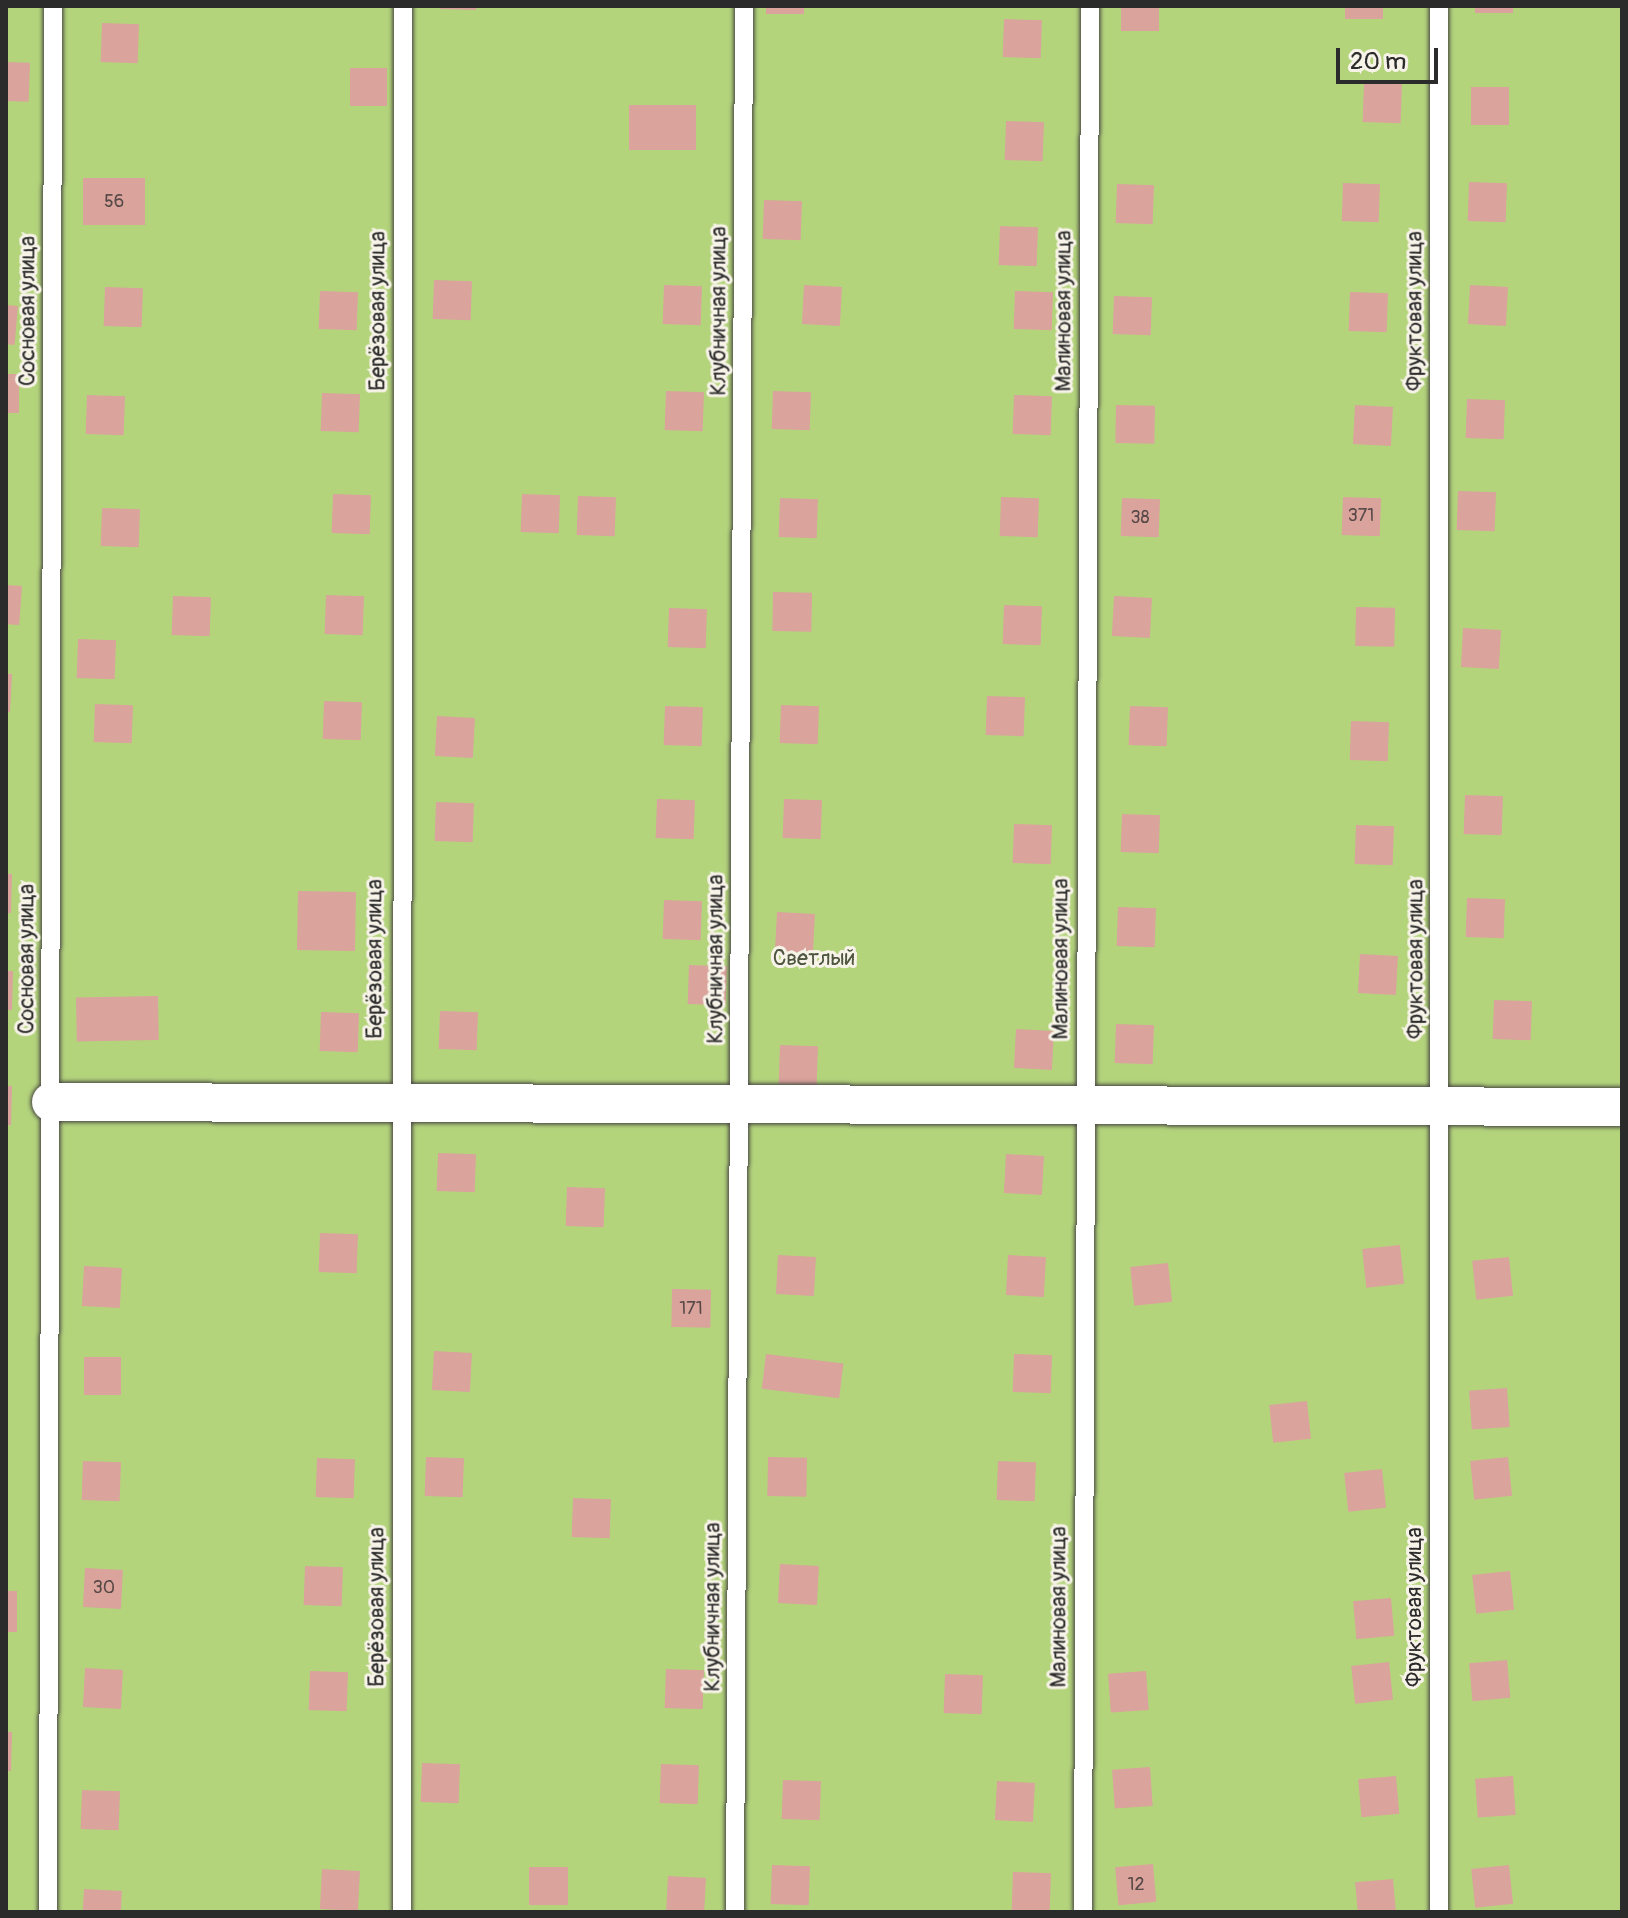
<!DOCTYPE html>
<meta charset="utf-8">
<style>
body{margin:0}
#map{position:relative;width:1628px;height:1918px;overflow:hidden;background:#f0e9d1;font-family:Pangolin,sans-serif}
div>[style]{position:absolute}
.green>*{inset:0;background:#b4d47c;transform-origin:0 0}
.building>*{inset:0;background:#daa39c;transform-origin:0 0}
.roads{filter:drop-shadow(0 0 2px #494844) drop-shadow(0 0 2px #494844)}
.service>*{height:18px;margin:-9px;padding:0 9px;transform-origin:9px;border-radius:9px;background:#fff}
.minor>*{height:38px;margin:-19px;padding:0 19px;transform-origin:19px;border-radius:19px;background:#fff}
span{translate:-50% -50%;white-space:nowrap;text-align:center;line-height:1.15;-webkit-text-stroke:6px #f7f3e8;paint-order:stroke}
.number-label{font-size:18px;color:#574947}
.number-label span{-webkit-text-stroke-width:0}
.street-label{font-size:22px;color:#2b2b2b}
.park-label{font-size:22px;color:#4d553f}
.frame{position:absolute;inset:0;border:8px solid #2b2b2b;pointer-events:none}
.scale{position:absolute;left:1336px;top:48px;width:102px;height:36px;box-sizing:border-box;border:4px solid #2b2b2b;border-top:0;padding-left:10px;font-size:24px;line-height:28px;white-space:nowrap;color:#2b2b2b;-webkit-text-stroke:6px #f7f3e8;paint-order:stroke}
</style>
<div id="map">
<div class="green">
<div style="left:6px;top:6px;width:1616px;height:1906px"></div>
</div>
<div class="building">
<div style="clip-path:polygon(440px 6px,477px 6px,476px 10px,440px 9px)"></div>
<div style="left:766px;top:6px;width:38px;height:8px"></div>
<div style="left:1121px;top:6px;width:38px;height:25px"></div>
<div style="left:1345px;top:6px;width:38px;height:13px"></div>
<div style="left:1475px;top:6px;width:38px;height:7px"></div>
<div style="left:1004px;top:19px;width:38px;height:38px;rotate:2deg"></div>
<div style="left:102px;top:23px;width:37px;height:39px;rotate:2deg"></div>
<div style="left:6px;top:62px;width:24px;height:39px;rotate:2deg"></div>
<div style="left:350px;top:68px;width:37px;height:38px"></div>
<div style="left:1364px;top:83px;width:38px;height:39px;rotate:2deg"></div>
<div style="left:1471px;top:87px;width:38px;height:38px"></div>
<div style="left:696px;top:105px;width:45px;height:67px;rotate:90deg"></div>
<div style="left:1006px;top:121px;width:38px;height:39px;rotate:2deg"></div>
<div style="left:145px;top:178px;width:47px;height:62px;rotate:90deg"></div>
<div style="left:1469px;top:182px;width:38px;height:39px;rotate:2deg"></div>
<div style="left:1343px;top:183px;width:37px;height:38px;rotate:2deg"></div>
<div style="left:1117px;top:184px;width:37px;height:39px;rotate:2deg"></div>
<div style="left:764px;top:200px;width:38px;height:39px;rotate:2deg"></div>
<div style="left:1000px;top:226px;width:38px;height:39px;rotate:2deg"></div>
<div style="left:434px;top:280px;width:38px;height:39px;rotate:2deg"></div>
<div style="left:664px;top:285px;width:38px;height:39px;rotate:2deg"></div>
<div style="left:804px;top:285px;width:38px;height:39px;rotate:3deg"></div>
<div style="left:1470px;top:285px;width:38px;height:39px;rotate:3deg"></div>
<div style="left:105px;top:287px;width:38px;height:39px;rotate:2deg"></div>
<div style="left:320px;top:291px;width:38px;height:38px;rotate:2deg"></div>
<div style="left:1015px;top:291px;width:38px;height:38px;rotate:2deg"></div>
<div style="left:1350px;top:292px;width:38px;height:39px;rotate:2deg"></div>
<div style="left:1114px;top:296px;width:38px;height:38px;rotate:2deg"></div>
<div style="left:6px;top:305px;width:12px;height:39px;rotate:5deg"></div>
<div style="left:6px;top:374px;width:13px;height:39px"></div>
<div style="left:666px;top:391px;width:38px;height:39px;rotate:2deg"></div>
<div style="left:773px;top:391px;width:38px;height:38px;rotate:2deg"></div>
<div style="left:322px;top:393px;width:38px;height:38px;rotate:2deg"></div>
<div style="left:87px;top:395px;width:38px;height:39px;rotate:2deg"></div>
<div style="left:1014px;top:395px;width:38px;height:39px;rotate:2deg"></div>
<div style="left:1467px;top:399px;width:38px;height:39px;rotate:2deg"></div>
<div style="left:1116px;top:405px;width:39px;height:38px;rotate:1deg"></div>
<div style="left:1355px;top:405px;width:38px;height:39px;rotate:3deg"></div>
<div style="left:1458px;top:491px;width:38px;height:39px;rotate:2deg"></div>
<div style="left:333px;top:494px;width:38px;height:39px;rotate:2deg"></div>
<div style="left:522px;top:494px;width:38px;height:38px;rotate:2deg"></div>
<div style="left:578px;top:496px;width:38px;height:39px;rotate:2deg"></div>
<div style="left:1001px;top:497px;width:38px;height:39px;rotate:2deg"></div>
<div style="left:1343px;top:497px;width:38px;height:38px;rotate:2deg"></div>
<div style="left:780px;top:498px;width:38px;height:39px;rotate:2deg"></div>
<div style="left:1122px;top:498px;width:38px;height:38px;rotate:2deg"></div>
<div style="left:102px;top:508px;width:38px;height:38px;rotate:2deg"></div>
<div style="left:6px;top:585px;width:16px;height:39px;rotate:4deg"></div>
<div style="left:773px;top:592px;width:39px;height:39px;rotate:1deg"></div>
<div style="left:326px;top:595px;width:38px;height:39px;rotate:2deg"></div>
<div style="left:173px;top:596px;width:38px;height:39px;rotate:2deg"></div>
<div style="left:1114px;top:596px;width:38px;height:40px;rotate:3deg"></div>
<div style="left:1004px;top:605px;width:38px;height:39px;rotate:2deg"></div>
<div style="left:1356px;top:607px;width:39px;height:39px;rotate:1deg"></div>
<div style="left:669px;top:608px;width:38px;height:39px;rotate:2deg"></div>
<div style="left:1463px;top:628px;width:38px;height:39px;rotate:3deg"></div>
<div style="left:78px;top:639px;width:38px;height:39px;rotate:2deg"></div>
<div style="clip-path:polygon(6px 674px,12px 674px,10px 712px,6px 712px)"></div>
<div style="left:987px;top:696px;width:38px;height:39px;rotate:2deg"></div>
<div style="left:324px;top:701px;width:38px;height:38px;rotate:2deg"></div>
<div style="left:95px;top:704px;width:38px;height:38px;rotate:2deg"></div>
<div style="left:781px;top:705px;width:38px;height:38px;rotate:2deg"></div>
<div style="left:665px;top:706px;width:38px;height:39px;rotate:2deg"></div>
<div style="left:1130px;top:706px;width:38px;height:39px;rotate:2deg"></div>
<div style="left:437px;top:716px;width:38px;height:40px;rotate:3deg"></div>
<div style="left:1351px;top:721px;width:38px;height:39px;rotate:2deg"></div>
<div style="left:1465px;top:795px;width:38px;height:39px;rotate:2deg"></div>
<div style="left:657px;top:799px;width:38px;height:39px;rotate:2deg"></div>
<div style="left:784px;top:799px;width:38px;height:39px;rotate:2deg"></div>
<div style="left:436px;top:802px;width:38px;height:39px;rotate:2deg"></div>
<div style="left:1122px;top:814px;width:38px;height:38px;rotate:2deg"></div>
<div style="left:1014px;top:824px;width:38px;height:39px;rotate:2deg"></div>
<div style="left:1356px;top:825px;width:38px;height:39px;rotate:2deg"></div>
<div style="clip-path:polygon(6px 874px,12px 874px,11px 913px,6px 913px)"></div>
<div style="left:298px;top:891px;width:58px;height:59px;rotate:1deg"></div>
<div style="left:1467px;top:898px;width:38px;height:39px;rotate:2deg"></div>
<div style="left:664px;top:900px;width:38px;height:39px;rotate:2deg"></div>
<div style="left:1118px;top:907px;width:38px;height:39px;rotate:2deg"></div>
<div style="left:777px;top:912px;width:38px;height:39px;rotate:3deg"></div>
<div style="left:1360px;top:954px;width:38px;height:39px;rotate:3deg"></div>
<div style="left:689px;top:965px;width:38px;height:39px;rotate:2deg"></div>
<div style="clip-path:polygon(6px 971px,13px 971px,12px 1010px,6px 1010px)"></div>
<div style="left:158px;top:996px;width:44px;height:82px;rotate:89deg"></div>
<div style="left:1494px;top:1000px;width:38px;height:39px;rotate:2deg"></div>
<div style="left:440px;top:1011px;width:38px;height:38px;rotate:2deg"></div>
<div style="left:321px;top:1012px;width:38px;height:39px;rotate:2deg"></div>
<div style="left:1116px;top:1024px;width:38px;height:39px;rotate:2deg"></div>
<div style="left:1016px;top:1029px;width:38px;height:39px;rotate:3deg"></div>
<div style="left:780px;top:1045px;width:38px;height:39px;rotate:2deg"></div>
<div style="clip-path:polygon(6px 1086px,12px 1086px,11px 1125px,6px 1125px)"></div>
<div style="left:438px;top:1153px;width:38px;height:38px;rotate:2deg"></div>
<div style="left:1006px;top:1154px;width:38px;height:39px;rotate:3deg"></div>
<div style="left:567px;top:1187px;width:38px;height:39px;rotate:2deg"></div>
<div style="left:320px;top:1233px;width:38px;height:39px;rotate:2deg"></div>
<div style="left:1400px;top:1245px;width:39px;height:38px;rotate:84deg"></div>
<div style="left:778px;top:1255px;width:38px;height:39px;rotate:3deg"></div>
<div style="left:1008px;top:1255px;width:38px;height:40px;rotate:3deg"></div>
<div style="left:1509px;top:1257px;width:39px;height:37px;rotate:84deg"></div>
<div style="left:1168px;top:1263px;width:39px;height:38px;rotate:84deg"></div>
<div style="left:84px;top:1266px;width:38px;height:40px;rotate:3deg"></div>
<div style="left:672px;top:1289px;width:39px;height:38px;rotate:1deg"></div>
<div style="left:434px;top:1351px;width:38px;height:39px;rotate:3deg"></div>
<div style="left:766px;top:1354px;width:78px;height:35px;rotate:7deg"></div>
<div style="left:1014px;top:1354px;width:38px;height:38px;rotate:2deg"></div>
<div style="left:84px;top:1357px;width:37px;height:38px"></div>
<div style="left:1507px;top:1388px;width:39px;height:38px;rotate:86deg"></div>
<div style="left:1307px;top:1401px;width:38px;height:38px;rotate:84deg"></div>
<div style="left:426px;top:1457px;width:38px;height:39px;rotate:2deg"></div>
<div style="left:768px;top:1457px;width:39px;height:39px;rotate:1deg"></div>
<div style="left:1508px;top:1457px;width:39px;height:38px;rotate:84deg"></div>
<div style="left:317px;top:1458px;width:38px;height:39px;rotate:2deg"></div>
<div style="left:83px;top:1461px;width:38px;height:39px;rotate:2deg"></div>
<div style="left:998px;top:1461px;width:38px;height:39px;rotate:2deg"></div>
<div style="left:1382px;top:1469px;width:39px;height:38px;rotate:84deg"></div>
<div style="left:573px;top:1498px;width:38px;height:39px;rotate:2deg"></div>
<div style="left:780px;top:1564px;width:39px;height:39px;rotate:3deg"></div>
<div style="left:305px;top:1566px;width:38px;height:39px;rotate:2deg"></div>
<div style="left:85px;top:1568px;width:38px;height:39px;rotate:3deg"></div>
<div style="left:1510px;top:1571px;width:39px;height:38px;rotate:84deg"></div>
<div style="left:6px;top:1591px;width:11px;height:41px"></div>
<div style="left:1391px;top:1598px;width:38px;height:38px;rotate:85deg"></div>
<div style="left:1507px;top:1660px;width:38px;height:38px;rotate:85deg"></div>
<div style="left:1389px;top:1662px;width:38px;height:38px;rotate:84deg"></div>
<div style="left:85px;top:1668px;width:38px;height:39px;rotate:3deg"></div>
<div style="left:666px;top:1669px;width:38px;height:39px;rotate:2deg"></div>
<div style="left:310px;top:1671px;width:38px;height:39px;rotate:2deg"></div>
<div style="left:1146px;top:1671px;width:39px;height:38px;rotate:86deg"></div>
<div style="left:945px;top:1674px;width:38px;height:39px;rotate:2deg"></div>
<div style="clip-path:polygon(6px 1732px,12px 1732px,11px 1771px,6px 1771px)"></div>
<div style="left:422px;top:1763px;width:38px;height:39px;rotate:2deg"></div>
<div style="left:661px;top:1764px;width:38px;height:39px;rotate:2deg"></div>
<div style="left:1150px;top:1767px;width:39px;height:38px;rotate:86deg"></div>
<div style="left:1396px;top:1776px;width:38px;height:38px;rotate:85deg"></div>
<div style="left:1513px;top:1776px;width:39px;height:38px;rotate:86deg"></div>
<div style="left:783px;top:1780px;width:38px;height:39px;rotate:2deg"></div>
<div style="left:997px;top:1781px;width:38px;height:39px;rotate:3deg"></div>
<div style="left:82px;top:1790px;width:38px;height:39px;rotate:2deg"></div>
<div style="left:1153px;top:1864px;width:38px;height:38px;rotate:85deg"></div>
<div style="left:772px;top:1865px;width:38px;height:39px;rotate:2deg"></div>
<div style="left:1509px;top:1865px;width:39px;height:38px;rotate:84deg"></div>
<div style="left:529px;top:1867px;width:39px;height:38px"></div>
<div style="left:322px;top:1869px;width:38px;height:40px;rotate:3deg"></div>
<div style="left:1013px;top:1872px;width:38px;height:39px;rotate:2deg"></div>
<div style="left:668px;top:1876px;width:38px;height:36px;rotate:3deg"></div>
<div style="left:1393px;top:1879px;width:33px;height:38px;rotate:85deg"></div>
<div style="left:84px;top:1889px;width:38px;height:23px;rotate:3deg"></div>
</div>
<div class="roads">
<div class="service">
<div style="left:48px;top:1912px;width:1906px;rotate:-89.85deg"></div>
<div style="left:402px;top:1912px;width:1906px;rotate:-89.97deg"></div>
<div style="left:735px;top:1912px;width:1906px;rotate:-89.73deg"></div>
<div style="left:1083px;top:1912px;width:1906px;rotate:-89.79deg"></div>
<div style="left:1439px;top:1912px;width:1906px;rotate:-90deg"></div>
</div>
<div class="minor">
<div style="left:51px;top:1102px;width:1571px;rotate:0.18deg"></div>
</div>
</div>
<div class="number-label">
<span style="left:114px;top:202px">56</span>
<span style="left:1361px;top:516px">371</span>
<span style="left:1140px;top:518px">38</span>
<span style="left:691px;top:1309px">171</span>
<span style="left:104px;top:1588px">30</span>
<span style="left:1136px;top:1885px">12</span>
</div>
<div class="street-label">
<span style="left:28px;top:311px;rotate:-90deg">Сосновая улица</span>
<span style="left:378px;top:311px;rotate:-90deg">Берёзовая улица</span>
<span style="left:719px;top:311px;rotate:-90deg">Клубничная улица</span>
<span style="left:1064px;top:311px;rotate:-90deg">Малиновая улица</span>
<span style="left:1415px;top:311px;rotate:-90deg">Фруктовая улица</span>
<span style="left:27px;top:959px;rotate:-90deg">Сосновая улица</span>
<span style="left:375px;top:959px;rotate:-90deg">Берёзовая улица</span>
<span style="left:716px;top:959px;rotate:-90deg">Клубничная улица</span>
<span style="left:1061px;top:959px;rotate:-90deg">Малиновая улица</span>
<span style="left:1416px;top:959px;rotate:-90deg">Фруктовая улица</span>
<span style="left:377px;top:1607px;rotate:-90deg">Берёзовая улица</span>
<span style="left:713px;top:1607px;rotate:-90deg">Клубничная улица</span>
<span style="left:1059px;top:1607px;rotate:-90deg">Малиновая улица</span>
<span style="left:1415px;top:1607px;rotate:-90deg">Фруктовая улица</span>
</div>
<div class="park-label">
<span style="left:814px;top:959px">Светлый</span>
</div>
<div class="frame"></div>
<div class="scale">20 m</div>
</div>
